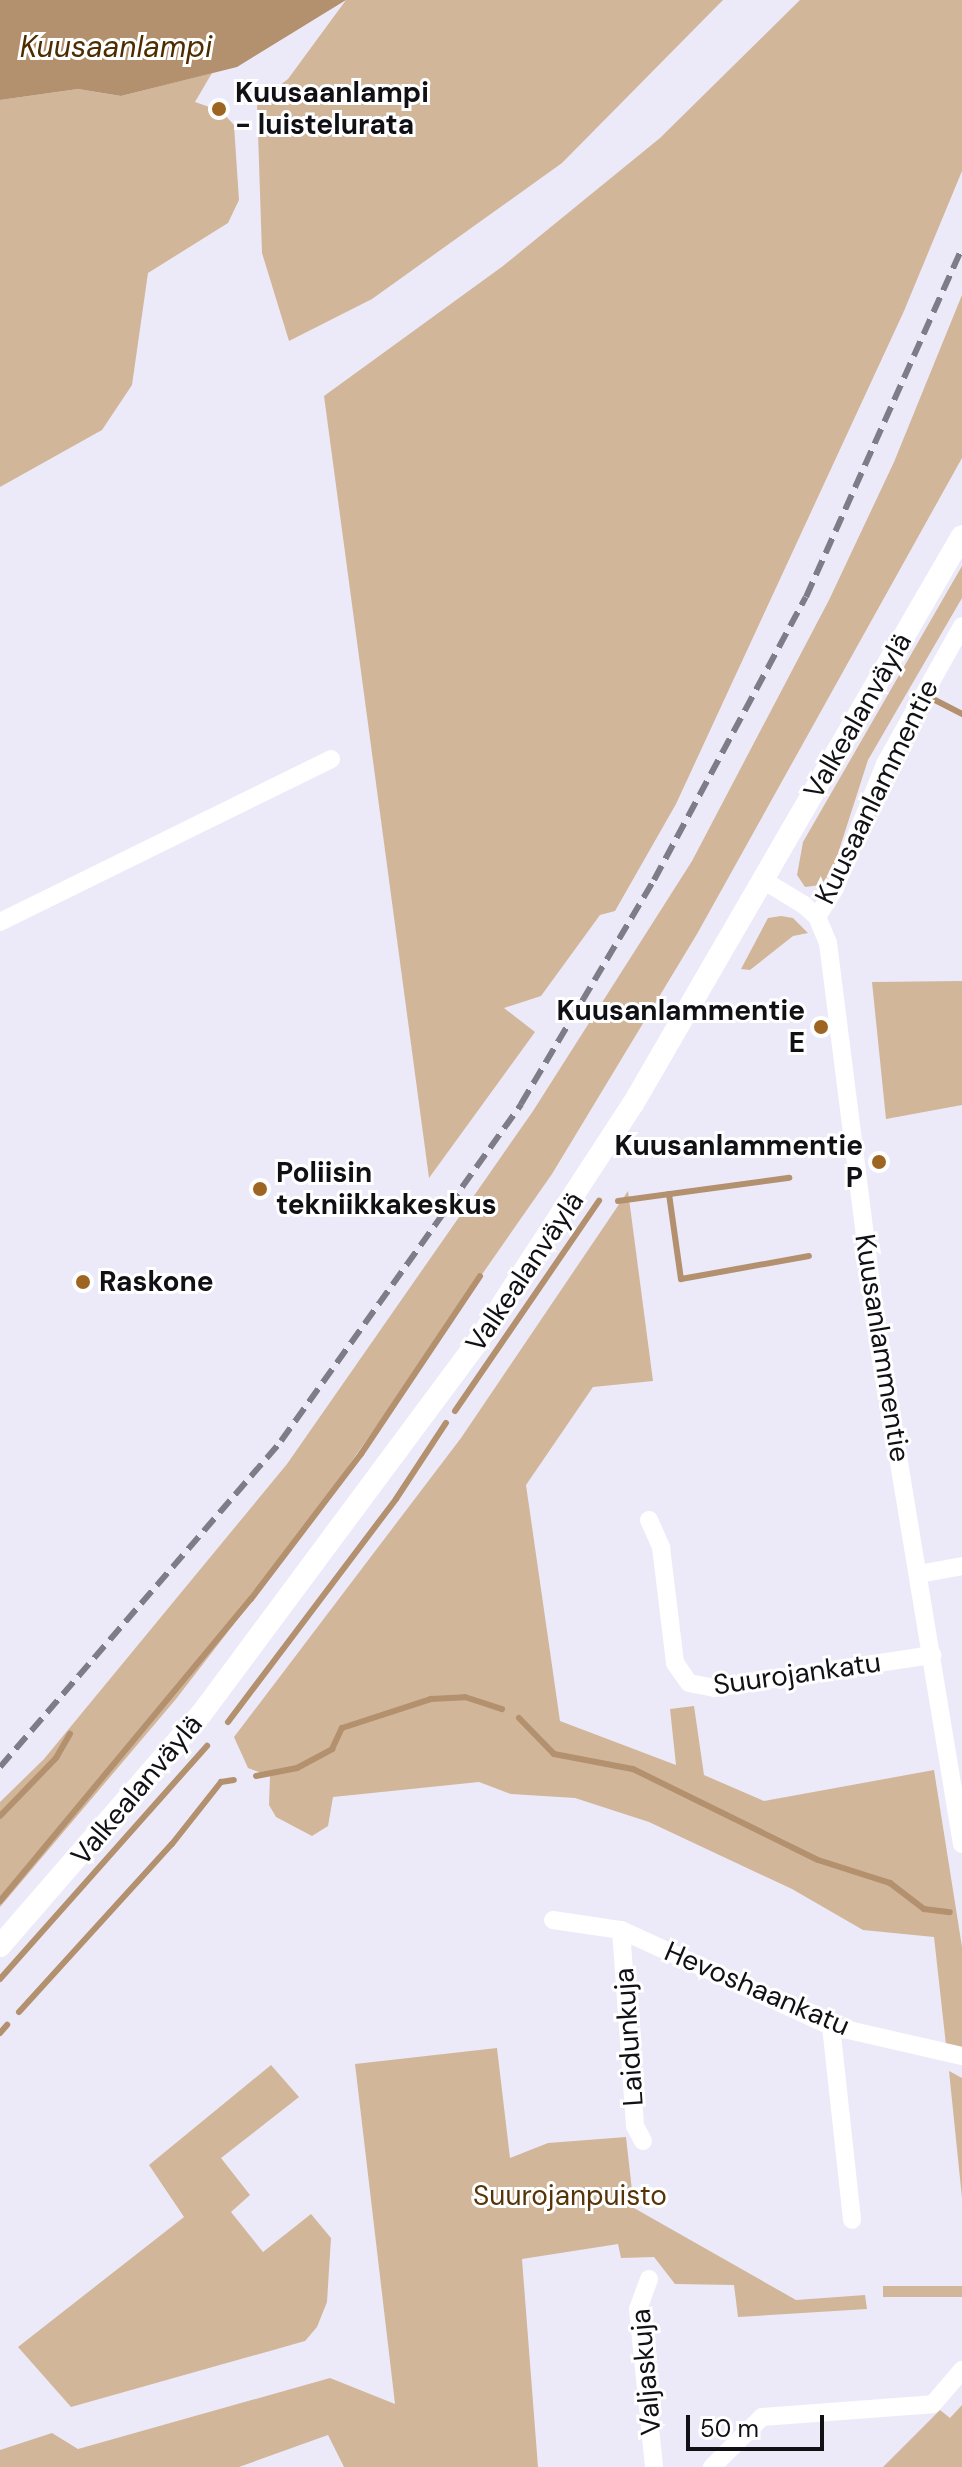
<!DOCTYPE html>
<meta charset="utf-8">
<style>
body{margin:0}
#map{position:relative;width:962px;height:2467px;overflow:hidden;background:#eceaf9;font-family:"DM Sans",sans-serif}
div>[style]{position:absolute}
.green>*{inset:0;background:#d2b69a;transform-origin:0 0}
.water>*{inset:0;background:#b3906e}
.stream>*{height:6px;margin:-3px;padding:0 3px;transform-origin:3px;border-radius:3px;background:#b3906e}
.minor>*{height:18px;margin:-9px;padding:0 9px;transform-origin:9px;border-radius:9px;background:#fff}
.major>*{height:22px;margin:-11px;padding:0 11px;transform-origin:11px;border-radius:11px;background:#fff}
.rail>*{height:6px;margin-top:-3px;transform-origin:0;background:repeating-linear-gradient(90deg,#7e7d87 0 16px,transparent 0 24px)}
.dots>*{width:22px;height:22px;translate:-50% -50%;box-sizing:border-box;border:4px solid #fff;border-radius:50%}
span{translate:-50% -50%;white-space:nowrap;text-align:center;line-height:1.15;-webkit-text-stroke:6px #fff;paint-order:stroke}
.poi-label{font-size:28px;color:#111015;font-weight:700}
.left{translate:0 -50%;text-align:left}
.right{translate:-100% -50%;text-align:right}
.street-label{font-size:28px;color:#111015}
.park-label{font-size:28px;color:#573408}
.water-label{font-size:30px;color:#4e2c00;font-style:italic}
.scale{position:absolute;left:686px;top:2415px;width:138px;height:36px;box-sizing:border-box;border:4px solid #111015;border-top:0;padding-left:10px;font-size:24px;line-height:28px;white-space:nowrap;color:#111015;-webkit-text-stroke:6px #fff;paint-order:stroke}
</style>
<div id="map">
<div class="green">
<div style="clip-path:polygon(346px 0,723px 0,562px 163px,372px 299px,289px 341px,262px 253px,257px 103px,288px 79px)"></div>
<div style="clip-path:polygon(800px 0,962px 0,962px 171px,904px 311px,676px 804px,615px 911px,600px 915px,541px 996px,504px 1008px,535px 1032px,429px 1178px,324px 396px,503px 266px,660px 138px)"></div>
<div style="clip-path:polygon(212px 73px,195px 102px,221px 111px,234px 125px,239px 200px,228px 223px,148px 273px,132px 385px,102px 430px,0 487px,0 100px,78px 89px,121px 96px)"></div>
<div style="clip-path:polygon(962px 295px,962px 458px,697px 934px,552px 1174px,278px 1567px,176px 1699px,0 1907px,0 1802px,44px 1759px,287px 1464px,533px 1111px,692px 861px,829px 600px,894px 462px)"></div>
<div style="clip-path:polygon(962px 566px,962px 598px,868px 760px,833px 869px,821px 885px,805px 887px,797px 875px,803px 842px)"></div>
<div style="clip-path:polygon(781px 916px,793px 918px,808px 933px,793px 936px,750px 970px,741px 969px,768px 918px)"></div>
<div style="clip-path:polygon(962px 981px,962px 1105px,886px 1119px,872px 982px)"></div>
<div style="clip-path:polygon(628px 1191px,653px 1381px,593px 1387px,526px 1485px,560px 1721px,676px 1765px,670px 1709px,694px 1706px,704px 1775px,764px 1801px,934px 1770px,962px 1947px,962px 2048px,946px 2045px,934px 1937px,863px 1930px,792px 1889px,649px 1822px,575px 1798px,511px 1794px,479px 1782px,333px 1797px,328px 1826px,312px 1836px,276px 1817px,269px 1805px,270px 1776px,248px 1768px,234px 1737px,461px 1438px)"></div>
<div style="clip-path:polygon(497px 2048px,510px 2158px,548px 2143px,626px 2137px,634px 2208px,796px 2300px,865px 2295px,867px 2309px,738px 2317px,734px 2285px,675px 2284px,654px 2257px,621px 2258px,618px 2244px,522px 2259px,538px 2467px,344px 2467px,328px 2435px,239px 2467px,0 2467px,0 2450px,52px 2433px,78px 2449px,330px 2378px,395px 2404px,355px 2064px)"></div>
<div style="clip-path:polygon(271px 2065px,299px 2097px,221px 2158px,250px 2195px,231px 2212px,263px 2252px,311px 2214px,331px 2238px,327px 2302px,317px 2327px,305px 2341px,71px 2407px,18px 2347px,184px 2217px,149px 2165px)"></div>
<div style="clip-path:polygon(949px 2071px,962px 2078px,962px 2198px)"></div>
<div style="left:962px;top:2286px;width:11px;height:79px;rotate:90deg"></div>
<div style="clip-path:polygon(962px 2405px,962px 2467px,883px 2467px,940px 2410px,950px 2418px)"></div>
</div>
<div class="water">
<div style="clip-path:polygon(0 0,346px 0,237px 67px,121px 96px,78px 89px,0 100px)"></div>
</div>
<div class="stream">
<div style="left:933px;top:699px;width:33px;rotate:27deg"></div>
<div style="left:669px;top:1194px;width:86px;rotate:82deg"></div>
<div style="left:681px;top:1279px;width:130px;rotate:-10.2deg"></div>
<div style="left:618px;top:1201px;width:173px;rotate:-7.7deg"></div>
<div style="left:455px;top:1411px;width:255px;rotate:-55.6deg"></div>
<div style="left:519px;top:1718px;width:50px;rotate:45.8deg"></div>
<div style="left:554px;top:1754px;width:80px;rotate:10.8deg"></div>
<div style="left:633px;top:1769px;width:206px;rotate:26.2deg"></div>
<div style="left:818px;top:1860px;width:76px;rotate:17.7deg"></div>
<div style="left:890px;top:1883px;width:43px;rotate:37.4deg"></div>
<div style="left:924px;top:1909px;width:26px;rotate:7deg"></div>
<div style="left:228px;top:1722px;width:279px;rotate:-53deg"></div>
<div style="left:396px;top:1499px;width:91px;rotate:-56.7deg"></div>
<div style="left:256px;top:1776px;width:42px;rotate:-11deg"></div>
<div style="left:297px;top:1768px;width:40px;rotate:-28deg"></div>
<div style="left:332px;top:1749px;width:23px;rotate:-65deg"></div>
<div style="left:342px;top:1728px;width:94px;rotate:-18deg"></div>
<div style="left:431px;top:1699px;width:34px;rotate:-3deg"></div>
<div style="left:465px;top:1697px;width:39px;rotate:18deg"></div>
<div style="left:0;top:1816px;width:81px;rotate:-46deg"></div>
<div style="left:56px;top:1758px;width:28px;rotate:-60deg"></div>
<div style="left:0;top:1901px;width:393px;rotate:-50.3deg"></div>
<div style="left:251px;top:1599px;width:182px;rotate:-52.8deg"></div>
<div style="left:361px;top:1454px;width:214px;rotate:-56.2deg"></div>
<div style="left:0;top:1979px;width:312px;rotate:-48.4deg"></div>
<div style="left:19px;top:2012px;width:227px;rotate:-47.7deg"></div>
<div style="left:172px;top:1844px;width:79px;rotate:-51.7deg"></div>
<div style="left:221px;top:1782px;width:13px;rotate:-9deg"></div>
<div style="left:0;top:2033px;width:11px;rotate:-49deg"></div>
</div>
<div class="minor">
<div style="left:763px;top:880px;width:48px;rotate:31.4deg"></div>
<div style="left:804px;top:905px;width:18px;rotate:43deg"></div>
<div style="left:817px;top:917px;width:28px;rotate:67deg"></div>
<div style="left:828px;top:943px;width:383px;rotate:82.8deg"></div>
<div style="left:876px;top:1323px;width:528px;rotate:80.63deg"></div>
<div style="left:817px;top:917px;width:34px;rotate:-58deg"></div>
<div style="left:835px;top:888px;width:134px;rotate:-68deg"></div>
<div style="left:885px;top:764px;width:158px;rotate:-60.8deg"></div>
<div style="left:0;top:922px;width:369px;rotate:-26.2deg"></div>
<div style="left:649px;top:1520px;width:30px;rotate:66deg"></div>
<div style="left:661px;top:1547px;width:117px;rotate:83.1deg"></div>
<div style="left:675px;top:1663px;width:24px;rotate:55deg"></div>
<div style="left:689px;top:1683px;width:25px;rotate:11deg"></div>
<div style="left:714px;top:1688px;width:221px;rotate:-8.6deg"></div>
<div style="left:919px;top:1574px;width:44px;rotate:-10.5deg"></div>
<div style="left:553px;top:1920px;width:69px;rotate:8.4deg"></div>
<div style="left:621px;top:1930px;width:231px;rotate:24.6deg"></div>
<div style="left:831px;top:2026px;width:134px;rotate:12.9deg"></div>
<div style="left:621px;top:1930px;width:196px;rotate:85.9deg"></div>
<div style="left:635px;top:2126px;width:17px;rotate:62deg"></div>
<div style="left:831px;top:2026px;width:195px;rotate:83.8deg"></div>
<div style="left:649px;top:2279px;width:32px;rotate:110deg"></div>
<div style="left:638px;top:2309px;width:159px;rotate:84.2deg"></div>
<div style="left:712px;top:2467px;width:71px;rotate:-45deg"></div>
<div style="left:762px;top:2417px;width:171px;rotate:-4.3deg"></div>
<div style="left:933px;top:2404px;width:45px;rotate:-49.5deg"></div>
</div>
<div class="major">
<div style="left:0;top:1946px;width:308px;rotate:-49.1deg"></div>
<div style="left:202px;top:1713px;width:461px;rotate:-53.4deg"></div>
<div style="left:477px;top:1343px;width:285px;rotate:-56.9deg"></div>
<div style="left:633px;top:1104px;width:656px;rotate:-59.92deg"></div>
</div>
<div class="rail">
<div style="left:0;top:1767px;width:430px;rotate:-49.2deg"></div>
<div style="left:281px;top:1441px;width:414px;rotate:-54.5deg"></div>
<div style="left:521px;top:1104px;width:261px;rotate:-59.3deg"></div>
<div style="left:654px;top:880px;width:321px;rotate:-61.8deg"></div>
<div style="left:806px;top:597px;width:381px;rotate:-65.9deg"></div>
</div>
<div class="dots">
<div style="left:219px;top:109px;background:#9e6522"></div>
<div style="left:821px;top:1027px;background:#9e6522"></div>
<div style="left:879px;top:1162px;background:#9e6522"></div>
<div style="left:260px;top:1189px;background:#9e6522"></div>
<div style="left:83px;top:1282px;background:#9e6522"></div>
</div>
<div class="poi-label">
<span class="left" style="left:235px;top:109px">Kuusaanlampi<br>- luistelurata</span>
<span class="right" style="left:805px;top:1027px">Kuusanlammentie<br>E</span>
<span class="right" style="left:863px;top:1162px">Kuusanlammentie<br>P</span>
<span class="left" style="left:276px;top:1189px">Poliisin<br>tekniikkakeskus</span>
<span class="left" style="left:99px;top:1282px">Raskone</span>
</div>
<div class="street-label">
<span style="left:858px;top:716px;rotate:-60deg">Valkealanväylä</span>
<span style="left:877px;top:792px;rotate:-64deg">Kuusaanlammentie</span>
<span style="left:525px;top:1272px;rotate:-56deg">Valkealanväylä</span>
<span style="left:882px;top:1348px;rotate:81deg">Kuusanlammentie</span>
<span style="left:797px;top:1674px;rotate:-8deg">Suurojankatu</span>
<span style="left:137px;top:1790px;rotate:-50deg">Valkealanväylä</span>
<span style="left:757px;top:1989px;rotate:23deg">Hevoshaankatu</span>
<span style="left:629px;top:2037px;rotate:-94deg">Laidunkuja</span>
<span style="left:646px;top:2372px;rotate:-95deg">Valjaskuja</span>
</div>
<div class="park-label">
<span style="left:570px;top:2196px">Suurojanpuisto</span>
</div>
<div class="water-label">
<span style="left:116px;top:47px">Kuusaanlampi</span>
</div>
<div class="scale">50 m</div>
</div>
